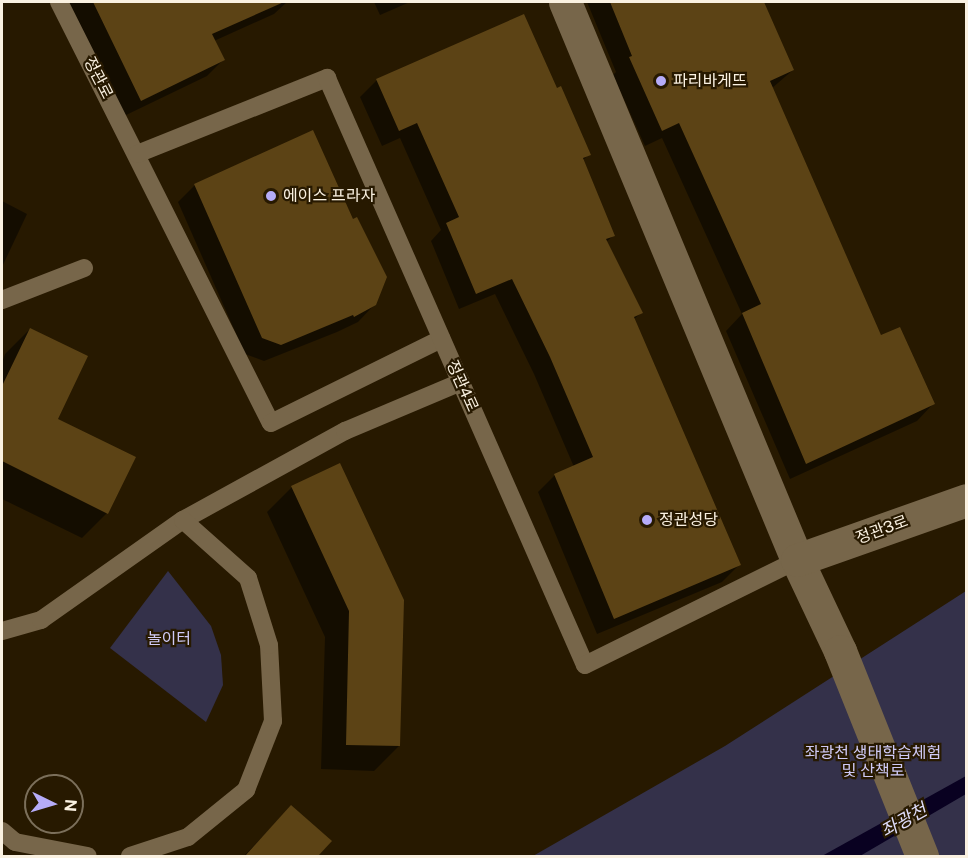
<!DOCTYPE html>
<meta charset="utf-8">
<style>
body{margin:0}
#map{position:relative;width:968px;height:858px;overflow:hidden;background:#271900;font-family:"Public Sans","Noto Sans KR",sans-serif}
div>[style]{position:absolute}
.green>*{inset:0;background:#34314a}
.water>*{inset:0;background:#090121}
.shadow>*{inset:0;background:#0007}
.building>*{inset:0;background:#5c4315}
.lane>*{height:18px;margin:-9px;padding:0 9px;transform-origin:9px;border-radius:9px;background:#77664a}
.street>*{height:33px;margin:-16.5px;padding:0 16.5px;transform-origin:16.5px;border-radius:16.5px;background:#77664a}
.dots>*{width:16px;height:16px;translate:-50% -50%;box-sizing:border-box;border:3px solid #271900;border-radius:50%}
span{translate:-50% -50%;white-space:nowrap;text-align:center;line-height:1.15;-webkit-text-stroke:4.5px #271900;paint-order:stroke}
.street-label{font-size:16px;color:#faf1e1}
.poi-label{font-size:16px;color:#faf1e1}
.left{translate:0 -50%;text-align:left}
.park-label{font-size:16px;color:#cfcaf6}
.water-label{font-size:18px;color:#dedcf9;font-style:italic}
.frame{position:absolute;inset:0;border:3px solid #faf1e1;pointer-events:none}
.north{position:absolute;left:24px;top:774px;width:60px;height:60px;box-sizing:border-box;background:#271900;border:2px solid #7b6f5a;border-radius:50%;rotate:95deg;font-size:16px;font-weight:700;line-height:24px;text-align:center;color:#faf1e1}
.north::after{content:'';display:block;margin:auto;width:21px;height:27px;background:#b6acf8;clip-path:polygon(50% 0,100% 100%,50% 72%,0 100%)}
</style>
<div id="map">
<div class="green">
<div style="clip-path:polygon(168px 571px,211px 626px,221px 655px,223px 685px,206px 722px,110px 648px)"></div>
<div style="clip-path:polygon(966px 591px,966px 856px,533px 856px,725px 746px)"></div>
</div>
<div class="water">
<div style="clip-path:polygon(966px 776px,966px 794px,860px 856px,822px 856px)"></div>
</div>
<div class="shadow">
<div style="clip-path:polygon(69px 2px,287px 2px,274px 14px,214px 41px,223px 60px,207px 76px,124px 116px)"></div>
<div style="clip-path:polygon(374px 2px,410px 2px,380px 15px)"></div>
<div style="clip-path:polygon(587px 2px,762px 2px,793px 70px,771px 89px,880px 337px,933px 404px,917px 421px,790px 479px,726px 331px,742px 314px,662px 138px,645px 146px,613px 75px,616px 72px)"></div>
<div style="clip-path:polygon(377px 80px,556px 90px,589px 154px,582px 161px,613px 236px,606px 242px,641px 313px,633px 320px,739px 565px,722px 582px,597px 634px,538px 492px,555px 475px,574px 467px,534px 374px,495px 294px,459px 309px,431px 241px,441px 230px,400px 138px,382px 146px,360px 97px)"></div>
<div style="clip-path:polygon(195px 185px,352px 221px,375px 304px,358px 322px,337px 332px,264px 361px,245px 354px,178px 202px)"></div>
<div style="clip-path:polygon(2px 201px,27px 214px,2px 267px)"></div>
<div style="clip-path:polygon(30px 329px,56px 419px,107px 513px,82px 538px,2px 499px,2px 363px,5px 354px)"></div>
<div style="clip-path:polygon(340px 465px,399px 746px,374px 771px,321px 769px,325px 637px,267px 512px,292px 487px)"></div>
<div style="clip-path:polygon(291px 807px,329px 842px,316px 856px,244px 856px)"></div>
</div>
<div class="building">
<div style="clip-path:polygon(93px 2px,284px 2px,212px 34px,225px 60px,141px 101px)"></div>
<div style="clip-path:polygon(610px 2px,764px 2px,794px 70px,770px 81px,881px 335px,900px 327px,935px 404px,806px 464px,742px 313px,761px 304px,679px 123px,662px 131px,629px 57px,632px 56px)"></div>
<div style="clip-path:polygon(524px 14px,557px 88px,561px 86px,591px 155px,583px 158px,615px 236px,606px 239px,643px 313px,634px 317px,741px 565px,614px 619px,554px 474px,593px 457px,550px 357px,512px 279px,476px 294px,446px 223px,459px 217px,417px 123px,399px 131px,376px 79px)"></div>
<div style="clip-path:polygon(313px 130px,353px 219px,357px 217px,387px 277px,376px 305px,354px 317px,353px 315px,281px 345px,262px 338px,194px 184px)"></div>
<div style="clip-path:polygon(30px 328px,88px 356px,58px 419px,136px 457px,108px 514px,2px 461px,2px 386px)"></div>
<div style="clip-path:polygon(340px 463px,404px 600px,400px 746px,346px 745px,349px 611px,291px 486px)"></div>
<div style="clip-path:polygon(291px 805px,332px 841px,318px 856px,245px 856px)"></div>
</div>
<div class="lane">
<div style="left:59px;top:2px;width:471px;rotate:63.3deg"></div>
<div style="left:271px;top:423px;width:190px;rotate:-26.3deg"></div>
<div style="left:137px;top:154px;width:205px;rotate:-21.8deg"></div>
<div style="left:327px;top:78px;width:641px;rotate:66.27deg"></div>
<div style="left:585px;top:665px;width:237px;rotate:-26.3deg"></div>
<div style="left:2px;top:300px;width:88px;rotate:-21.3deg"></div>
<div style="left:2px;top:631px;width:41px;rotate:-15.8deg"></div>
<div style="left:41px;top:620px;width:174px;rotate:-35.2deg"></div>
<div style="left:183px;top:520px;width:185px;rotate:-28.8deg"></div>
<div style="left:345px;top:431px;width:126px;rotate:-22.9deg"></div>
<div style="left:2px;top:831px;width:17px;rotate:40deg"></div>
<div style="left:15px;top:842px;width:74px;rotate:10.9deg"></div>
<div style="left:130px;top:856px;width:61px;rotate:-18.1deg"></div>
<div style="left:188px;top:837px;width:75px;rotate:-39deg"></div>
<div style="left:246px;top:790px;width:74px;rotate:-68.6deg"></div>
<div style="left:273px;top:721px;width:76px;rotate:-93deg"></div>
<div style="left:269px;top:645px;width:70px;rotate:-107.4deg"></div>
<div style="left:248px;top:578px;width:87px;rotate:-138.3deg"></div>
</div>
<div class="street">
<div style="left:565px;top:2px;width:604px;rotate:67.42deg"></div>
<div style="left:797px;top:560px;width:101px;rotate:64.7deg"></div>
<div style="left:840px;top:651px;width:221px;rotate:68.2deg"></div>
<div style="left:797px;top:560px;width:179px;rotate:-19.5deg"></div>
</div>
<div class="dots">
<div style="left:661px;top:81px;background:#b6acf8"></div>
<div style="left:271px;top:196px;background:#b6acf8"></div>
<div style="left:647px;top:520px;background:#b6acf8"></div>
</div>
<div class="street-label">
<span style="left:98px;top:78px;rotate:63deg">정관로</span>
<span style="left:462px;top:386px;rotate:66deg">정관4로</span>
<span style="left:882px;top:530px;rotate:-20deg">정관3로</span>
</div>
<div class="poi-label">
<span class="left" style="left:673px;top:81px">파리바게뜨</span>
<span class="left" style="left:283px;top:196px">에이스 프라자</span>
<span class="left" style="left:659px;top:520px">정관성당</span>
</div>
<div class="park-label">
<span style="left:169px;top:639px">놀이터</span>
<span style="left:873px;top:762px">좌광천 생태학습체험<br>및 산책로</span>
</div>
<div class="water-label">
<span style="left:904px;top:821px;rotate:-30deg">좌광천</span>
</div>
<div class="frame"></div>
<div class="north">N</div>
</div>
